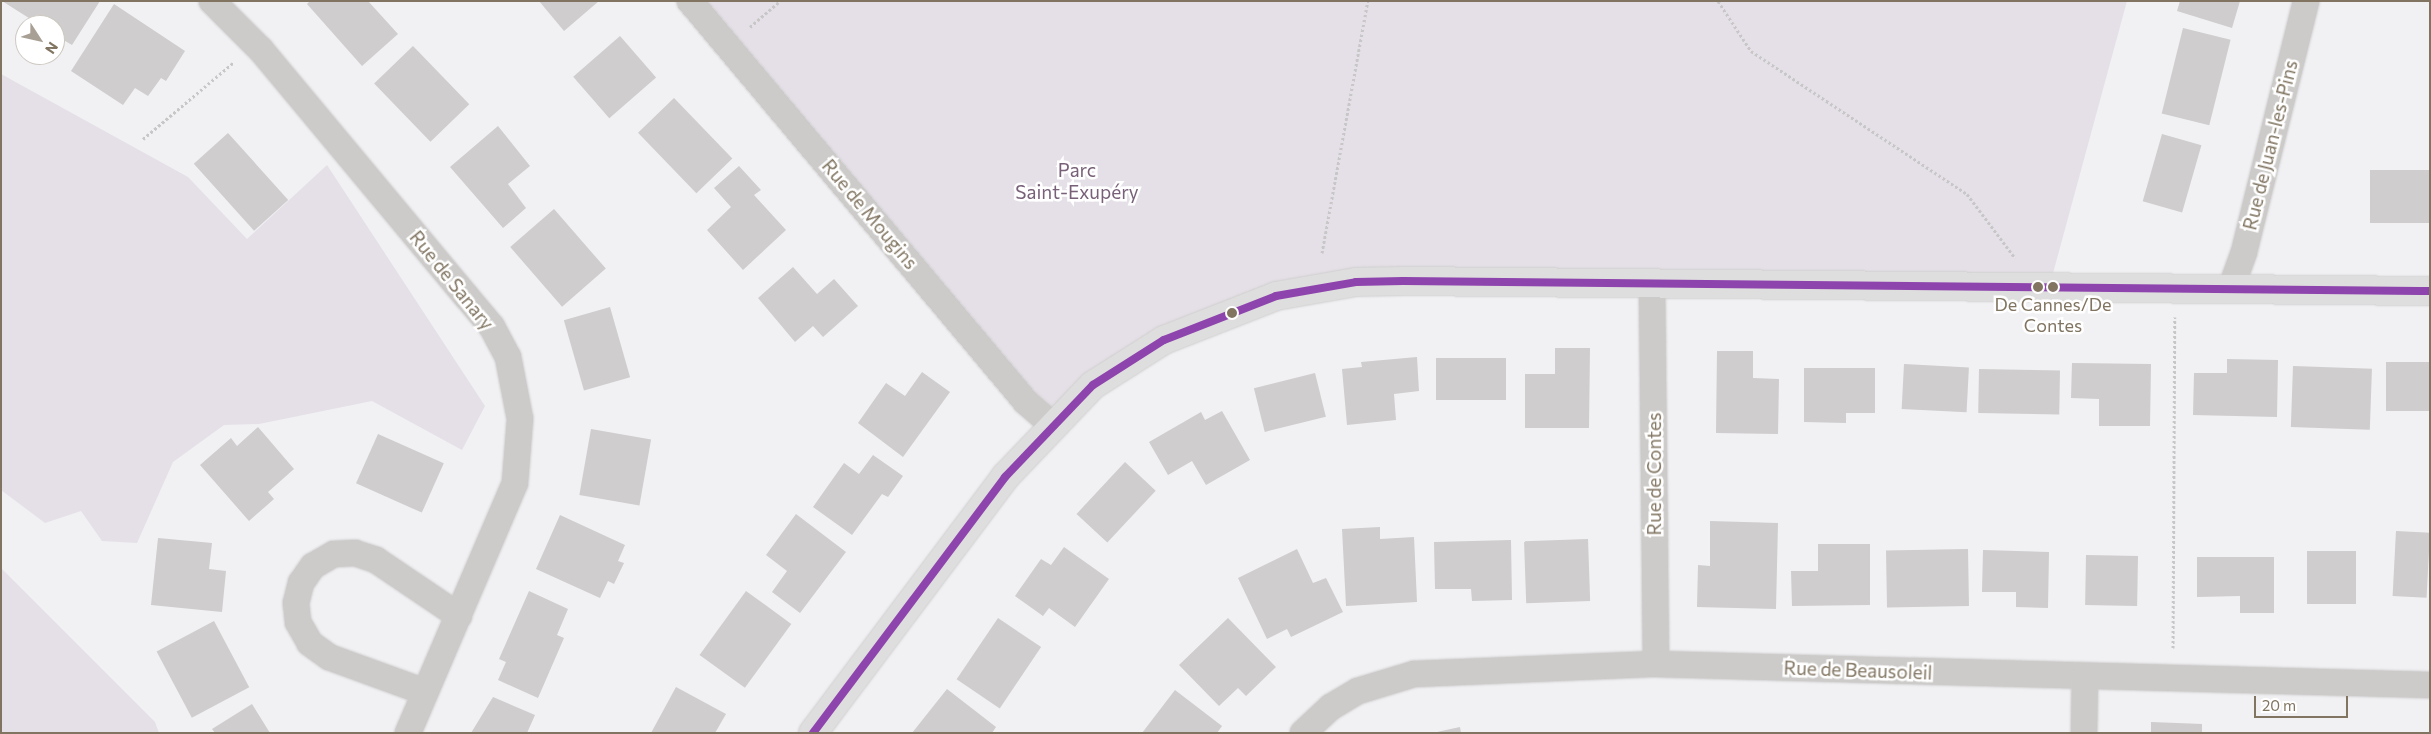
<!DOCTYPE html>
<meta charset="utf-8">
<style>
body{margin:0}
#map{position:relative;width:2431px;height:734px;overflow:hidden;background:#f1f0f3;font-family:Commissioner,sans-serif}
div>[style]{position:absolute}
.green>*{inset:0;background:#e5e0e7}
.building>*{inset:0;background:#cfcdcd;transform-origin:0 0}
.path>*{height:3px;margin-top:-1.5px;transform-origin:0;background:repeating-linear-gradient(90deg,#c8c7c7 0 2.5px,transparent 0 5px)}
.roads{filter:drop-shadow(0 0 1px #cfcece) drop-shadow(0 0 1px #cfcece)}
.street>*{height:26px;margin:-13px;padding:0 13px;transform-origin:13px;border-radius:13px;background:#cccbc9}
.secondary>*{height:28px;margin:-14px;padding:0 14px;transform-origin:14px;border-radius:14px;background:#dfdede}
.bus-1>*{height:8px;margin:-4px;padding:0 4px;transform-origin:4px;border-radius:4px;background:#8e44ad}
.dots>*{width:14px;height:14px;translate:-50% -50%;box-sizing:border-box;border:2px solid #fff;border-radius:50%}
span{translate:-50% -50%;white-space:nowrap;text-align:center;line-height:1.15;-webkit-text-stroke:5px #fff;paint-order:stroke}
.bus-label{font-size:18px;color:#817562}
.street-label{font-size:19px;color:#817562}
.park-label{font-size:19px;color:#786178}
.frame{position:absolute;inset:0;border:2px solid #817562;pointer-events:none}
.north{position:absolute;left:15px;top:15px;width:50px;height:50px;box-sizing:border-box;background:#fff;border:1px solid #cdc8c0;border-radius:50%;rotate:125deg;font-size:14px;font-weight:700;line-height:20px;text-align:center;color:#817562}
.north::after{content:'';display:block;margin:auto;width:18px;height:22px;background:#a8a095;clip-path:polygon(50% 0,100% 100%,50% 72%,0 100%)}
.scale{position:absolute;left:2254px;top:696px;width:94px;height:22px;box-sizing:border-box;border:2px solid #817562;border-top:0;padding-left:6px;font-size:15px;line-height:18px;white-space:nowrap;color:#817562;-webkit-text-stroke:4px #fff;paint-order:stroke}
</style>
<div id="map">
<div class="green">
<div style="clip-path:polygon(690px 1px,2127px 1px,2049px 288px,1403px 281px,1233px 311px,1052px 425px)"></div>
<div style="clip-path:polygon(1px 74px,188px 177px,247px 239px,327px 165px,485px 406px,462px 450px,372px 401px,259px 424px,224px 425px,173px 462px,137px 543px,102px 541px,81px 511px,45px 523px,1px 490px)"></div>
<div style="clip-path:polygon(1px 568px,155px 722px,159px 733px,1px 733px)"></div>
</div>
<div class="building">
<div style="clip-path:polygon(2px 1px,100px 1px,72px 45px,55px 35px,55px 25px,40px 25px)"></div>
<div style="clip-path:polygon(310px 1px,368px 1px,398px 34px,362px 66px,307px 4px)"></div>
<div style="clip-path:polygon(539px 1px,599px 1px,564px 31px)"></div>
<div style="clip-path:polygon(2180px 1px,2240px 1px,2232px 28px,2177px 11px)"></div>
<div style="clip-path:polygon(114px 4px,185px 51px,166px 81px,161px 78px,148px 96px,135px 88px,123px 105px,71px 71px)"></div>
<div style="left:2183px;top:28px;width:49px;height:88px;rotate:14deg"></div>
<div style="left:620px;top:36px;width:55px;height:62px;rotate:49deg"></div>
<div style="left:413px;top:46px;width:81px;height:54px;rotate:46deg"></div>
<div style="left:674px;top:98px;width:84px;height:50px;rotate:46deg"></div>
<div style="clip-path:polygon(498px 126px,530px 166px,508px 184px,526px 208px,503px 228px,450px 167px)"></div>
<div style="left:228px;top:133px;width:90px;height:46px;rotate:48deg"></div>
<div style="left:2162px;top:134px;width:41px;height:70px;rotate:16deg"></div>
<div style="clip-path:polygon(739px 166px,761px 190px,754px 195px,786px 230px,743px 270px,707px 230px,731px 207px,714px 188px)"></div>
<div style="left:2370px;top:170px;width:60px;height:53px"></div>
<div style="left:554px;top:209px;width:79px;height:58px;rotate:49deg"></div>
<div style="clip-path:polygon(793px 267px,817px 294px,834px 279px,858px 306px,823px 337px,813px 326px,795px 342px,758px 298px)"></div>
<div style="left:610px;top:307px;width:73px;height:48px;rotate:74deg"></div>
<div style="clip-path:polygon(1555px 348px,1590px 348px,1589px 428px,1525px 428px,1525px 374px,1555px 374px)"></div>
<div style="clip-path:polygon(1717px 351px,1753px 351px,1753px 378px,1779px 379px,1778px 434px,1716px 433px)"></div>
<div style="clip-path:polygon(1417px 357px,1419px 391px,1394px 394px,1396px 420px,1347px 425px,1342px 369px,1362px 367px,1361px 362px)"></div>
<div style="left:1436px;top:358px;width:70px;height:42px"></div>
<div style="clip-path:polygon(2227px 359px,2278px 360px,2277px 417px,2193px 415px,2194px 373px,2227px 373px)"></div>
<div style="left:2386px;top:362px;width:44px;height:49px"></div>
<div style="clip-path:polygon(2072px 363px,2151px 364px,2150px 426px,2099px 426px,2099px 399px,2071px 398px)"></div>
<div style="left:1904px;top:364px;width:65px;height:45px;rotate:3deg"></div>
<div style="left:2293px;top:366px;width:79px;height:61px;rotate:2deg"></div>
<div style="clip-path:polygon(1804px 368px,1875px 368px,1875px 413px,1846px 413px,1846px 423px,1804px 422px)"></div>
<div style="left:1979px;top:369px;width:81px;height:44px;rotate:1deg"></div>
<div style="clip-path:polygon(922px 372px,950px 392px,903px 457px,858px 423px,886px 383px,905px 396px)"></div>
<div style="left:1315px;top:373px;width:45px;height:63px;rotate:76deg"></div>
<div style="clip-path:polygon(1222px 411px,1250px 460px,1206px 485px,1192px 461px,1168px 475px,1149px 442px,1201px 412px,1205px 420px)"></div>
<div style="clip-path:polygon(258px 427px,294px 469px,268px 492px,274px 499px,249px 521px,200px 465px,231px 438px,237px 446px)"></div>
<div style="left:591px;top:429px;width:61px;height:67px;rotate:10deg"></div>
<div style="left:378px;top:434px;width:72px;height:54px;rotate:24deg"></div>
<div style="clip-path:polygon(873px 455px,903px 476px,888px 497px,882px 494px,852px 535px,813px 507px,844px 463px,859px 474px)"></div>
<div style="left:1125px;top:462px;width:42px;height:71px;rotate:43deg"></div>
<div style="clip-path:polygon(796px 514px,846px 552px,800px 613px,772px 592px,787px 571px,766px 555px)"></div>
<div style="clip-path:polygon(560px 515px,625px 545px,618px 561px,624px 563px,614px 584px,608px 581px,600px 598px,536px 569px)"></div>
<div style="clip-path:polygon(1710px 521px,1778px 523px,1776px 609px,1697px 607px,1698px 565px,1710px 566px)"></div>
<div style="clip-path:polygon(1380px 527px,1380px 539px,1414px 537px,1417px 602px,1346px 606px,1342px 529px)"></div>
<div style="left:2396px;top:531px;width:34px;height:65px;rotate:3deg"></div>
<div style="clip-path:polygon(158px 538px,212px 543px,209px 569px,226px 571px,222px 612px,151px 605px)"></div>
<div style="left:1588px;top:539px;width:62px;height:64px;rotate:88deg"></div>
<div style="clip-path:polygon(1511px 540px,1512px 600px,1472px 601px,1471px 589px,1435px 589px,1434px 542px)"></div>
<div style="clip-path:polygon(1818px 544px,1870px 544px,1870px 605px,1792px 606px,1791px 571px,1818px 571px)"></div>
<div style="clip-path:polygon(1064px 547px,1109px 579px,1075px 627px,1049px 608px,1043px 616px,1015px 596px,1041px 559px,1051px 565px)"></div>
<div style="clip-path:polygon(1297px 549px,1313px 583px,1326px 578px,1343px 612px,1291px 637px,1287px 629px,1267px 639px,1238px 578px)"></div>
<div style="left:1968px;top:549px;width:57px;height:82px;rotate:89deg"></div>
<div style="clip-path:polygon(1983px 550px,2049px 552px,2048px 608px,2016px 607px,2016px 592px,1982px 592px)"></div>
<div style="left:2307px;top:551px;width:49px;height:53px"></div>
<div style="left:2086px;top:555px;width:52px;height:50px;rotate:1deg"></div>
<div style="clip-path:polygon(2197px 557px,2274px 557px,2274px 613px,2240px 613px,2240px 596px,2197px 597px)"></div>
<div style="clip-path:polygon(529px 591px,568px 609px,557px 635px,564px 638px,538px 698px,498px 680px,506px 662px,499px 659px)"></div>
<div style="left:746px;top:591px;width:56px;height:79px;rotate:36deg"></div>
<div style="left:998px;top:618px;width:52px;height:74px;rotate:34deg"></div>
<div style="clip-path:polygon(1228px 618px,1276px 667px,1246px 696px,1238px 688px,1219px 706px,1179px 665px)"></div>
<div style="left:214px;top:621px;width:75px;height:65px;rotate:62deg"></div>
<div style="clip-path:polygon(676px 687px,726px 714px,715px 733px,651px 733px)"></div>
<div style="clip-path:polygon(947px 689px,996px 727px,992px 733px,912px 733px)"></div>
<div style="clip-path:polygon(1175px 690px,1222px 726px,1217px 733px,1142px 733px)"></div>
<div style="clip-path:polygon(493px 697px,535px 715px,527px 733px,471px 733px)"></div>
<div style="clip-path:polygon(252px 704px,270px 733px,215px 733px,212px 729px)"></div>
<div style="clip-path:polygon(2151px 722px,2202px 724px,2202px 733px,2151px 733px)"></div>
<div style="clip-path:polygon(1460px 727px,1461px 733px,1437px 733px,1437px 732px)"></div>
</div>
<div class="path">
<div style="left:1718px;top:1px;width:60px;rotate:56.6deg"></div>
<div style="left:1751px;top:51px;width:259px;rotate:33.5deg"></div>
<div style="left:1967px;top:194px;width:80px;rotate:53.1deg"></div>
<div style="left:750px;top:27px;width:40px;rotate:-41deg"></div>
<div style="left:143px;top:139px;width:119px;rotate:-40.2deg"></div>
<div style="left:1322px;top:253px;width:256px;rotate:-79.7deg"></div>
<div style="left:2173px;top:648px;width:331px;rotate:-89.7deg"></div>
</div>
<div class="roads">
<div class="street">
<div style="left:212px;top:1px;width:69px;rotate:45deg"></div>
<div style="left:261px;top:50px;width:320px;rotate:50.2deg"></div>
<div style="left:466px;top:296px;width:40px;rotate:50deg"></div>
<div style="left:492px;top:327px;width:34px;rotate:62deg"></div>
<div style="left:508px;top:357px;width:63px;rotate:79deg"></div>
<div style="left:520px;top:419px;width:64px;rotate:94.5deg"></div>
<div style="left:515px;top:483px;width:272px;rotate:113.2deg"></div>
<div style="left:690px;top:1px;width:523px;rotate:50.04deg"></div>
<div style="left:1026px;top:402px;width:35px;rotate:41deg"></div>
<div style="left:1652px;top:283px;width:381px;rotate:89.4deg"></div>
<div style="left:2231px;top:288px;width:38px;rotate:-70deg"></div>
<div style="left:2244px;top:252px;width:259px;rotate:-76.1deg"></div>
<div style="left:425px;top:692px;width:102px;rotate:-160deg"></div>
<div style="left:329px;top:657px;width:24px;rotate:-144deg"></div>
<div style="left:310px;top:643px;width:24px;rotate:-120deg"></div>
<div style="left:298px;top:622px;width:19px;rotate:-96deg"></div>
<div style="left:296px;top:603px;width:21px;rotate:-76deg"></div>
<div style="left:301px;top:583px;width:21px;rotate:-55deg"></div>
<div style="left:313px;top:566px;width:24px;rotate:-30deg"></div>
<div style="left:334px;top:554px;width:21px;rotate:-3deg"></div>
<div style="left:355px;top:553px;width:22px;rotate:18deg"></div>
<div style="left:376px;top:560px;width:100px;rotate:34deg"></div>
<div style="left:1303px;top:733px;width:38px;rotate:-43deg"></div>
<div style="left:1331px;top:707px;width:31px;rotate:-31deg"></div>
<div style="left:1358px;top:691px;width:59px;rotate:-16.9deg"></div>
<div style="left:1414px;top:674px;width:242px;rotate:-2.4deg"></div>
<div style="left:1656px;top:664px;width:774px;rotate:1.55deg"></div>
<div style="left:2084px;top:733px;width:56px;rotate:-89deg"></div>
</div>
<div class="secondary">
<div style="left:813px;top:733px;width:320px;rotate:-53.1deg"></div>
<div style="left:1005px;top:477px;width:127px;rotate:-46.3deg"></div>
<div style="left:1093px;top:385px;width:84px;rotate:-32.4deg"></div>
<div style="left:1164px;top:340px;width:120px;rotate:-21.4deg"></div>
<div style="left:1276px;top:296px;width:81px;rotate:-9.9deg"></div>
<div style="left:1356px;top:282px;width:47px;rotate:-1.2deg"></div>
<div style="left:1403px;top:281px;width:1027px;rotate:0.56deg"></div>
</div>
</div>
<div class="bus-1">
<div style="left:813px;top:733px;width:320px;rotate:-53.1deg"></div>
<div style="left:1005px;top:477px;width:127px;rotate:-46.3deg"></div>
<div style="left:1093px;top:385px;width:84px;rotate:-32.4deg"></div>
<div style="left:1164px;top:340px;width:120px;rotate:-21.4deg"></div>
<div style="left:1276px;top:296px;width:81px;rotate:-9.9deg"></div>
<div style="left:1356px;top:282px;width:47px;rotate:-1.2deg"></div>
<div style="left:1403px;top:281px;width:1027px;rotate:0.56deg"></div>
</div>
<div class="dots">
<div style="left:2038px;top:287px;background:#817562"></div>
<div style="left:2053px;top:287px;background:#817562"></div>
<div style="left:1232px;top:313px;background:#817562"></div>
</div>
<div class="bus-label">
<span style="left:2053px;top:315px">De Cannes/De<br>Contes</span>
</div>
<div class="street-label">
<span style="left:2270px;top:145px;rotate:-76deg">Rue de Juan-les-Pins</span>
<span style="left:870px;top:214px;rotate:50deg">Rue de Mougins</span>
<span style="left:452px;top:280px;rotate:51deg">Rue de Sanary</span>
<span style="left:1654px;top:474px;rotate:-90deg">Rue de Contes</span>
<span style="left:1858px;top:670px;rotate:2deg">Rue de Beausoleil</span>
</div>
<div class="park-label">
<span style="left:1077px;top:181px">Parc<br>Saint-Exupéry</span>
</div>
<div class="frame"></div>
<div class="north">N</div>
<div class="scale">20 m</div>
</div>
